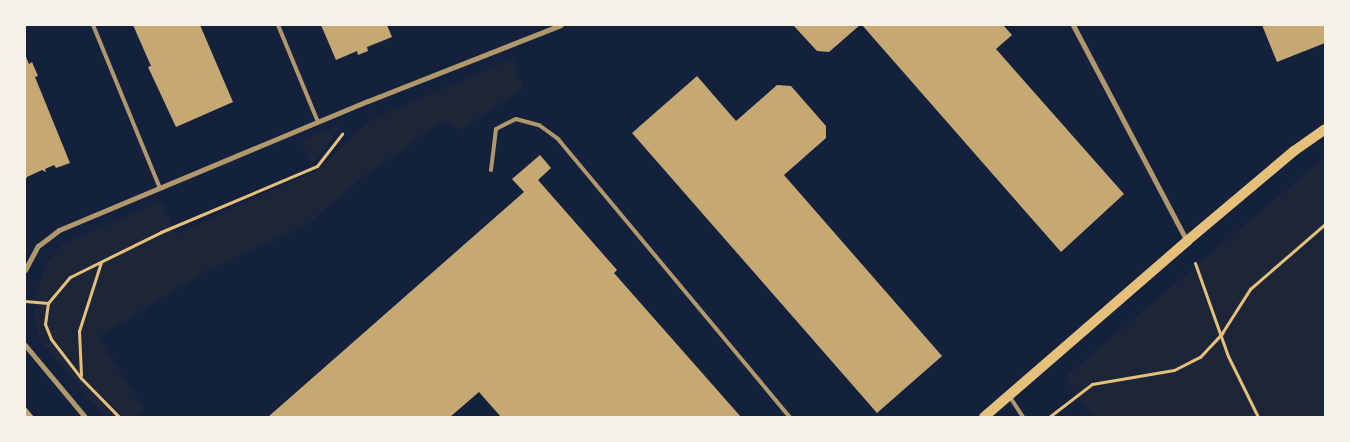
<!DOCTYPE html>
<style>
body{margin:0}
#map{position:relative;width:1350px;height:442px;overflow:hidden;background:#14213d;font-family:Jost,sans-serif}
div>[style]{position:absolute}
.green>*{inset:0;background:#1d2539}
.building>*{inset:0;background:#c6a872}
.path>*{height:3px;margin:-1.5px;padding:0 1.5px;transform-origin:1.5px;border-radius:1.5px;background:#e5c07b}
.service>*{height:4px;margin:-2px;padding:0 2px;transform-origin:2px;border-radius:2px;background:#b1986c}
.minor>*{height:5px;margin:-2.5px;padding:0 2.5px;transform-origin:2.5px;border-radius:2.5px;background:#b1986c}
.secondary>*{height:10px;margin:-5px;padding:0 5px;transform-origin:5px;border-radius:5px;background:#e5c07b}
span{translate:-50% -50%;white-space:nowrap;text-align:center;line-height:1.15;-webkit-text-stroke:4.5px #f6f1e7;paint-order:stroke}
.frame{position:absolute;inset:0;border:26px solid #f6f1e7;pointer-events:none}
</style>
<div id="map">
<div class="green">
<div style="clip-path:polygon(513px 59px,523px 88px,461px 130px,443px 120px,358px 181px,308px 224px,208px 270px,98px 337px,144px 409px,134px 417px,105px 417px,38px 338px,34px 313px,37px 290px,46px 264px,63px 244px,162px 201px,176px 234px,318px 169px,371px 120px)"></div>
<div style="clip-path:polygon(342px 124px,315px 162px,311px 163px,301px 141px)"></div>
<div style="clip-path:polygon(1325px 157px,1325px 417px,1093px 417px,1064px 378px)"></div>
</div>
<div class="building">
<div style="clip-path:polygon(133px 25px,200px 25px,233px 102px,176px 127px,148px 67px,151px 66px)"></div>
<div style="clip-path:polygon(321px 25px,387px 25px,392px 37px,367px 47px,368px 51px,358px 55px,357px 51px,336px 60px)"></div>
<div style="clip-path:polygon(793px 25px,860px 25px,829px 52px,817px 51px)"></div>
<div style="clip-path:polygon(862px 25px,1003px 25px,1012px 35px,996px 49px,1124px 194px,1061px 252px)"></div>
<div style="clip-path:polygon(1262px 25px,1325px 25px,1325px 43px,1277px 62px)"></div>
<div style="clip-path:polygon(25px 54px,29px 64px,32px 62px,38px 76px,35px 77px,70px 163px,56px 168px,54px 165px,45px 169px,46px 172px,42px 170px,27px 177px,25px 181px)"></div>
<div style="clip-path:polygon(697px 76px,736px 121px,777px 85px,791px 86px,826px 126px,826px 138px,784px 175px,942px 356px,877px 413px,632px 133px)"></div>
<div style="clip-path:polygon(540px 155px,551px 168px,538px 180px,617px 270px,614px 273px,741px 417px,501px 417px,479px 392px,450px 417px,268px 417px,524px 192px,512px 179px)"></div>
<div style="clip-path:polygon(25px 406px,29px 411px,34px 417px,25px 417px)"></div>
</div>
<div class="path">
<div style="left:1195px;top:263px;width:99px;rotate:70.5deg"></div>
<div style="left:1228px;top:356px;width:68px;rotate:63.8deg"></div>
<div style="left:25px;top:301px;width:23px;rotate:5deg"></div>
<div style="left:48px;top:303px;width:34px;rotate:-50deg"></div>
<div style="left:70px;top:277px;width:102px;rotate:-26.3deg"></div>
<div style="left:161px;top:232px;width:169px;rotate:-22.9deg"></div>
<div style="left:317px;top:166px;width:41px;rotate:-52deg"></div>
<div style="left:48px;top:303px;width:21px;rotate:98deg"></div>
<div style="left:45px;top:324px;width:16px;rotate:68deg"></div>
<div style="left:51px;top:339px;width:49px;rotate:52.4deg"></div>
<div style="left:81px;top:378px;width:54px;rotate:45.7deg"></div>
<div style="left:81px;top:375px;width:44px;rotate:-92.6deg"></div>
<div style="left:79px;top:331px;width:72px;rotate:-72.3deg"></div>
<div style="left:1049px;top:417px;width:54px;rotate:-37.5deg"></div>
<div style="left:1092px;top:384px;width:83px;rotate:-9.7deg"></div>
<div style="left:1174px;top:370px;width:29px;rotate:-27deg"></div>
<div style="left:1200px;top:357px;width:33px;rotate:-47deg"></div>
<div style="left:1222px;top:333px;width:52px;rotate:-57.5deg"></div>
<div style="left:1250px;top:289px;width:99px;rotate:-40.9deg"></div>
</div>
<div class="service">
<div style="left:93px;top:25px;width:176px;rotate:67.7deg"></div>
<div style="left:278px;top:25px;width:105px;rotate:67.6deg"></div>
<div style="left:491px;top:170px;width:41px;rotate:-83deg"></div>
<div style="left:496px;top:129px;width:22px;rotate:-27deg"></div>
<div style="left:516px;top:119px;width:24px;rotate:15deg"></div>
<div style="left:539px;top:125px;width:24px;rotate:36deg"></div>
<div style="left:558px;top:139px;width:362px;rotate:50.2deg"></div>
<div style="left:1010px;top:397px;width:24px;rotate:57deg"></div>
</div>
<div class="minor">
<div style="left:1073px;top:25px;width:244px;rotate:62.2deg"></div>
<div style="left:25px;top:270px;width:27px;rotate:-62deg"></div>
<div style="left:38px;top:246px;width:26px;rotate:-37deg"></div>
<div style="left:59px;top:230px;width:335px;rotate:-22.7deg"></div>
<div style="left:368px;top:101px;width:207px;rotate:-21.5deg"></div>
<div style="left:25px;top:345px;width:94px;rotate:50.2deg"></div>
</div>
<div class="secondary">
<div style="left:984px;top:417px;width:269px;rotate:-40.9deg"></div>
<div style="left:1187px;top:241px;width:140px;rotate:-40.1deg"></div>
<div style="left:1294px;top:151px;width:38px;rotate:-35deg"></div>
</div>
<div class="frame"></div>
</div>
